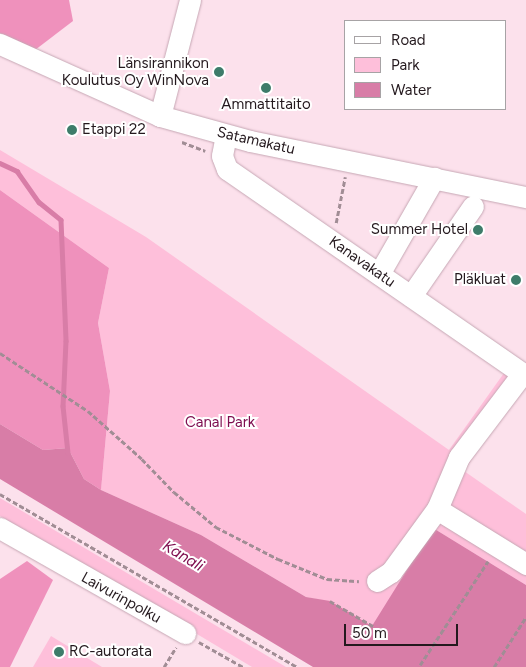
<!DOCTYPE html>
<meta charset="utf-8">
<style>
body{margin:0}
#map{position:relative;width:526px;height:667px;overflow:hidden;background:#fce1ec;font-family:Figtree,sans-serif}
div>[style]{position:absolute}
.green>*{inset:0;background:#febfda}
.forest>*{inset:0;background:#ef91bc}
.water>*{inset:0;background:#d87da7}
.stream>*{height:4.5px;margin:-2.25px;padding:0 2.25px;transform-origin:2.25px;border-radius:2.25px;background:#d87da7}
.path>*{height:2.5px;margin-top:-1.25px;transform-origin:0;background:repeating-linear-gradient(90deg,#a18d95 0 5px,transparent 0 7.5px)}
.roads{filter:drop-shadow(0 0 1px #c6a7b4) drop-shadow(0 0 1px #c6a7b4)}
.minor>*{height:21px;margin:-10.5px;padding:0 10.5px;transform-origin:10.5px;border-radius:10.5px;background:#fff}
.dots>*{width:14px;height:14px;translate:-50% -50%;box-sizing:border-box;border:2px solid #fff;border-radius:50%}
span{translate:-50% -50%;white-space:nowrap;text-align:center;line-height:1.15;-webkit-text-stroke:4px #fff;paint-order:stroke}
.poi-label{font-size:15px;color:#24191e}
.right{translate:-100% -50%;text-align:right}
.left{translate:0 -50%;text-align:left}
.street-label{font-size:15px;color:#24191e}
.park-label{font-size:15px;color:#7e0e50}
.water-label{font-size:16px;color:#801151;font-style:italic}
.legend{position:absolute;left:344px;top:20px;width:162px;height:90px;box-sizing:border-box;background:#fff;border:1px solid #a7a3a5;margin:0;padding:6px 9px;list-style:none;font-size:15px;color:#24191e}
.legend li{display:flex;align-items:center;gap:10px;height:25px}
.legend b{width:25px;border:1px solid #a7a3a5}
.scale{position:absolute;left:344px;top:624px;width:114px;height:22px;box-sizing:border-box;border:2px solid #24191e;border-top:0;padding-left:6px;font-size:15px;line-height:18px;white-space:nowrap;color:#24191e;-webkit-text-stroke:4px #fff;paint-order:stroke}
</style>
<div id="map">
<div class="green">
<div style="clip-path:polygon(0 150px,146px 237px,449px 450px,504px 373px,520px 387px,464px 471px,526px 514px,526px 585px,433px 528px,373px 626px,330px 602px,306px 597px,201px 535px,101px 490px,110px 391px,98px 323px,109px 268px,0 190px)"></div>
<div style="clip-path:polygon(0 498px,286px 667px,252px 667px,0 516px)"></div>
<div style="clip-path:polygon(51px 636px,102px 667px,33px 667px)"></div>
</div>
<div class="forest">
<div style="clip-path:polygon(0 0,69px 0,73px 21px,35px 50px,0 33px)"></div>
<div style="clip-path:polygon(0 190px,109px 268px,98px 323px,110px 391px,101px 490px,84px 479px,68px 448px,43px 450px,0 424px)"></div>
<div style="clip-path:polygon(27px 561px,53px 580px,10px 667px,0 667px,0 579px)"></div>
</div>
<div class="water">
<div style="clip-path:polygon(0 424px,43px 450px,68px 448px,84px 479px,101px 490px,201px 535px,306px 597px,330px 601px,372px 626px,433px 528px,526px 585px,526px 667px,313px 667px,0 479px)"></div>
</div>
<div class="stream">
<div style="left:0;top:163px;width:19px;rotate:25deg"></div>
<div style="left:17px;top:171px;width:38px;rotate:55deg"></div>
<div style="left:39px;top:202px;width:28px;rotate:39deg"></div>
<div style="left:61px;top:220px;width:121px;rotate:87.6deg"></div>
<div style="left:66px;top:341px;width:65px;rotate:92.6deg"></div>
<div style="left:63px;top:406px;width:47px;rotate:83.9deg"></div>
</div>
<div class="path">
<div style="left:182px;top:142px;width:25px;rotate:21deg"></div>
<div style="left:336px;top:223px;width:47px;rotate:-78.9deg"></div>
<div style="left:0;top:353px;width:105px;rotate:33.4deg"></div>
<div style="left:88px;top:411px;width:72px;rotate:41.6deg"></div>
<div style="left:142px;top:459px;width:46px;rotate:45.9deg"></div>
<div style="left:174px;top:492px;width:55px;rotate:39.8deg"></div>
<div style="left:216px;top:527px;width:70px;rotate:27.3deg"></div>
<div style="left:278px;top:559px;width:53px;rotate:22.2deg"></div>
<div style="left:327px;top:579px;width:32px;rotate:4deg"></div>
<div style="left:0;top:494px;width:344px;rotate:30.2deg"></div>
<div style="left:330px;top:601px;width:50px;rotate:30.2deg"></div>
<div style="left:199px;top:642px;width:51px;rotate:29.6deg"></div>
<div style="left:420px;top:665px;width:124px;rotate:-56.8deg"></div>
<div style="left:164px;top:667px;width:23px;rotate:-59deg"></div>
<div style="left:494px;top:667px;width:59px;rotate:-57.4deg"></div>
</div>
<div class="roads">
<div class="minor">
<div style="left:0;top:44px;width:175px;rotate:24.2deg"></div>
<div style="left:160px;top:116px;width:93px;rotate:15.5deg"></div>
<div style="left:250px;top:141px;width:282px;rotate:11.5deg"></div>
<div style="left:160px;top:116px;width:120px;rotate:-75.5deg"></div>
<div style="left:226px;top:135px;width:21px;rotate:101deg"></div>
<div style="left:222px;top:156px;width:14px;rotate:69deg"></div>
<div style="left:227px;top:169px;width:364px;rotate:34.7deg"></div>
<div style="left:379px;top:274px;width:111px;rotate:-60.2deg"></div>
<div style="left:411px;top:296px;width:109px;rotate:-55.4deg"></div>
<div style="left:522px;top:374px;width:104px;rotate:127.2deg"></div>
<div style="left:459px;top:457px;width:56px;rotate:112.9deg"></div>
<div style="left:437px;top:509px;width:105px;rotate:31.7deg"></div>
<div style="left:0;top:528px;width:213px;rotate:29.6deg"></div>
<div style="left:377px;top:581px;width:17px;rotate:-33deg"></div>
<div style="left:391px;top:572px;width:78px;rotate:-53.9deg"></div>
</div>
</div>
<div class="dots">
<div style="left:219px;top:72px;background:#3e7c6a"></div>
<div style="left:266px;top:88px;background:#3e7c6a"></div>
<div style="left:72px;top:130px;background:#3e7c6a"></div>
<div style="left:478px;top:230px;background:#3e7c6a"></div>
<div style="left:516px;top:280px;background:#3e7c6a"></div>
<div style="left:59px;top:652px;background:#3e7c6a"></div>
</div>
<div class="poi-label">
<span class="right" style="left:209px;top:72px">Länsirannikon<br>Koulutus Oy WinNova</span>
<span style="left:266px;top:105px">Ammattitaito</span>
<span class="left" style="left:82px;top:130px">Etappi 22</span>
<span class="right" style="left:468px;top:230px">Summer Hotel</span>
<span class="right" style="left:506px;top:280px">Pläkluat</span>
<span class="left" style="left:69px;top:652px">RC-autorata</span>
</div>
<div class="street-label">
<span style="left:256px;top:141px;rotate:13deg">Satamakatu</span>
<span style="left:362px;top:262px;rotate:35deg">Kanavakatu</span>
<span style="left:121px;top:598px;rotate:29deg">Laivurinpolku</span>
</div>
<div class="park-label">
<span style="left:220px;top:423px">Canal Park</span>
</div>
<div class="water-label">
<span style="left:183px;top:556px;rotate:31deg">Kanali</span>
</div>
<ul class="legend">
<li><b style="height:6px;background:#fff"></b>Road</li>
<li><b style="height:14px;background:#febfda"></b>Park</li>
<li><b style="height:14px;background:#d87da7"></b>Water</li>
</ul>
<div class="scale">50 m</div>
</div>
